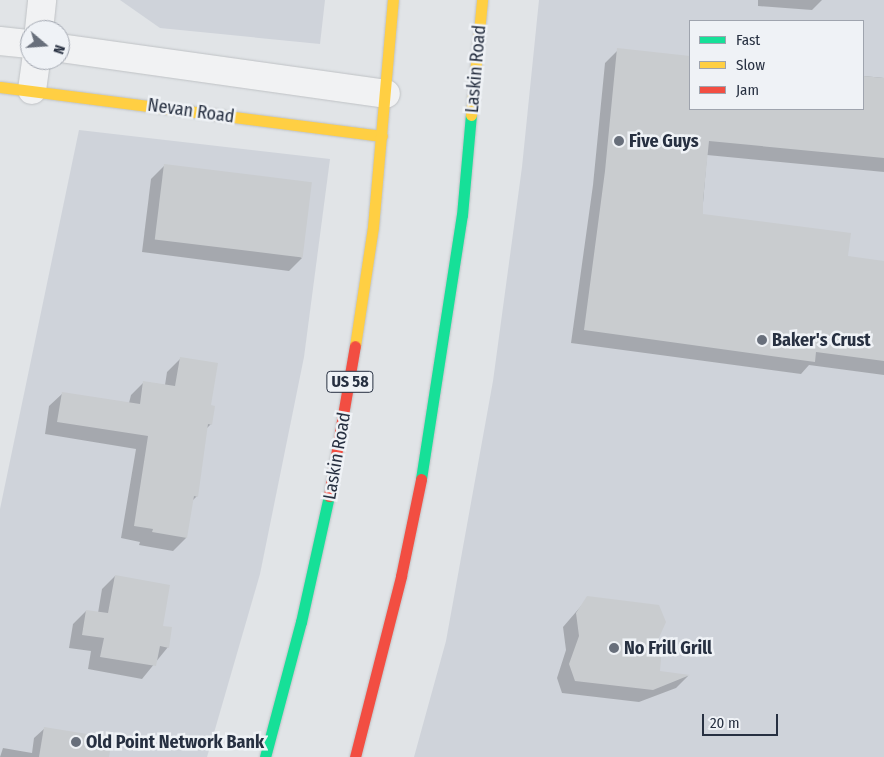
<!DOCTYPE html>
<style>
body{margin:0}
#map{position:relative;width:884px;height:757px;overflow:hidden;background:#e1e4e7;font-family:"Fira Sans Condensed",sans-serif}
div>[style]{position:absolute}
.built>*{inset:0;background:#cfd3da}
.shadow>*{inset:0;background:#0003}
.building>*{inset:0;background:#c9cccf;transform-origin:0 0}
.roads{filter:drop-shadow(0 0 1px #bfc2c5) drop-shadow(0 0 1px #bfc2c5)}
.street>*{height:28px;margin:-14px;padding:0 14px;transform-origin:14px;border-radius:14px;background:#f1f2f3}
.fast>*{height:11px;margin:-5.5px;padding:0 5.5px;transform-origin:5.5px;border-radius:5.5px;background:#16e098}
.slow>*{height:11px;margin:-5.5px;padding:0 5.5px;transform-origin:5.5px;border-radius:5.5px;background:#ffcf43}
.jam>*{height:11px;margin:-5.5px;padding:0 5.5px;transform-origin:5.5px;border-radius:5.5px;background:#f24e42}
.dots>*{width:14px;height:14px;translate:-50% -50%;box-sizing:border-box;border:2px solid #eff2f6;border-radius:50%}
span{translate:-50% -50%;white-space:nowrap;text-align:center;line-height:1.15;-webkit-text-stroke:5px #eff2f6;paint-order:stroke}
.shield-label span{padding:1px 4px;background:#eff2f6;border:1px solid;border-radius:4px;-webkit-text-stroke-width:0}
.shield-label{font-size:16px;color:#273041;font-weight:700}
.street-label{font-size:18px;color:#273041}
.poi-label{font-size:18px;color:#273041;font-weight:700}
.left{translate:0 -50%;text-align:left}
.legend{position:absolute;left:689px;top:20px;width:175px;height:90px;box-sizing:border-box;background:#eff2f6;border:1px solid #9fa4ae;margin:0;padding:6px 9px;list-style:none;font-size:15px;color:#273041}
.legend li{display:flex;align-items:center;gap:10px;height:25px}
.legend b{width:25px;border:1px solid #9fa4ae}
.north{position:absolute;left:20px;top:20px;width:50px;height:50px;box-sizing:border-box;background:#eff2f6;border:1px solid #9fa4ae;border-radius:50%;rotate:108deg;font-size:14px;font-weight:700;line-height:20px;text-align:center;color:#273041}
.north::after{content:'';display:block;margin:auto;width:18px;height:22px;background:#686f7b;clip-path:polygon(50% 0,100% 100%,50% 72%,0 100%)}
.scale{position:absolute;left:702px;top:714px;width:76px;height:22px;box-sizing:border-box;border:2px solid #273041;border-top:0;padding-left:6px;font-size:15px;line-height:18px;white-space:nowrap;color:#273041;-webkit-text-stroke:4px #eff2f6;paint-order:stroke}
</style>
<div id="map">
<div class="built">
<div style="clip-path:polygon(120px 0,325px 0,320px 44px,160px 28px)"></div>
<div style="clip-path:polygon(evenodd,539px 0,884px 0,884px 757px,414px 757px,446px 641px,493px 381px,522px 167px,539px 0,690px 21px,863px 21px,863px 109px,690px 109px,690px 21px)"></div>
<div style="clip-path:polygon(79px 130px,330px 159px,304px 357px,260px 574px,207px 757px,0 757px,0 509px)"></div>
</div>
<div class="shadow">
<div style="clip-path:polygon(758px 0,822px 0,812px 10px,758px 6px)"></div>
<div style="clip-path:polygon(618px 50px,690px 61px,690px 109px,863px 109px,863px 76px,884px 78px,884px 172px,707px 155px,702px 215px,847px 257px,884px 262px,884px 375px,809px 365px,801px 374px,571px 343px,593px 185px,605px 63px)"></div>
<div style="clip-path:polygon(164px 166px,302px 258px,289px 271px,142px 252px,151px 179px)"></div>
<div style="clip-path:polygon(180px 359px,210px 406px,211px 424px,206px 429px,197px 496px,192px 501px,186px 538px,173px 551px,139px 545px,140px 542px,121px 538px,136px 449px,45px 434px,49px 406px,63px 393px,129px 403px,131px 395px,144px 382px,165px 385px,167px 372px)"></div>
<div style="clip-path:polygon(115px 576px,162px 627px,168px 647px,142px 679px,88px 669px,91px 651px,69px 648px,73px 624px,86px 611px,98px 613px,102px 589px)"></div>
<div style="clip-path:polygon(588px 598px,657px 640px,659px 672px,688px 676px,676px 688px,639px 702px,562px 693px,557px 678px,566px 650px,563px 627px)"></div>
<div style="clip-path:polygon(45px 728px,107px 757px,0 757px,3px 748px,32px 753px,34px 738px)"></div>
</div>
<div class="building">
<div style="clip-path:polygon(617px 48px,690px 56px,690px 109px,863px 109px,863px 76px,884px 78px,884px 158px,709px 141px,703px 201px,703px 214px,851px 233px,848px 256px,884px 261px,884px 361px,816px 352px,815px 362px,584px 330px,605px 171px)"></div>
<div style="left:164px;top:164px;width:149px;height:76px;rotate:7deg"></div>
<div style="clip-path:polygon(180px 357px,218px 363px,211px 405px,215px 406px,212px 425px,208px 424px,198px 497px,194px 496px,187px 538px,152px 532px,153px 529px,134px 526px,148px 436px,57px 422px,62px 392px,140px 404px,143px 381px,175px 386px)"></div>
<div style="clip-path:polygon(115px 575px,170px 585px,163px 626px,172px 627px,169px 648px,160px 646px,156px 666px,100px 657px,104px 638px,82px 635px,86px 610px,108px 613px)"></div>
<div style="clip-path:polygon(587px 596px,659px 605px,666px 622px,658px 640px,662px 646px,660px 671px,690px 675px,653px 690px,575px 681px,569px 664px,579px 636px,576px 613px)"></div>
<div style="clip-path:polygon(44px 727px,112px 738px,109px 757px,39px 757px)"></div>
</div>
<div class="roads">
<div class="street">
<div style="left:39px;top:30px;width:30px;rotate:-84deg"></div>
<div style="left:0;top:41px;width:30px;rotate:6deg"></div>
<div style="left:60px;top:48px;width:329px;rotate:8deg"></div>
<div style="left:32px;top:90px;width:30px;rotate:-82deg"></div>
</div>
<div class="fast">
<div style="left:421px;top:479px;width:267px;rotate:-81.2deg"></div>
<div style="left:462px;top:215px;width:100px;rotate:-84.9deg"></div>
<div style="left:265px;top:757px;width:140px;rotate:-75.1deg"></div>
<div style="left:301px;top:622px;width:129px;rotate:-77.5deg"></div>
</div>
<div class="slow">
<div style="left:0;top:87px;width:385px;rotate:7.3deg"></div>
<div style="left:471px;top:115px;width:116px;rotate:-84.5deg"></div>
<div style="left:355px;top:346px;width:120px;rotate:-81.4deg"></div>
<div style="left:373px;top:227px;width:228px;rotate:-85deg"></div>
</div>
<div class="jam">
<div style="left:329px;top:496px;width:152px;rotate:-80.2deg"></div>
<div style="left:355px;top:757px;width:187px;rotate:-75.7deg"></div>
<div style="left:401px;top:576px;width:99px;rotate:-78.3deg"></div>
</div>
</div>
<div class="dots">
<div style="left:619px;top:141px;background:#686f7b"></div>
<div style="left:762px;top:340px;background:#686f7b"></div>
<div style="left:614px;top:648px;background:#686f7b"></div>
<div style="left:76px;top:742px;background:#686f7b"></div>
</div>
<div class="shield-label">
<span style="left:350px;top:382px">US 58</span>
</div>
<div class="street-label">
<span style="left:476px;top:69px;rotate:-85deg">Laskin Road</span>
<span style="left:191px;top:111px;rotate:8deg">Nevan Road</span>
<span style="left:337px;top:456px;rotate:-80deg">Laskin Road</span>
</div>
<div class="poi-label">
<span class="left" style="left:629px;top:141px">Five Guys</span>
<span class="left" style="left:772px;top:340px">Baker's Crust</span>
<span class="left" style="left:624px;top:648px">No Frill Grill</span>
<span class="left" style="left:86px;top:742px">Old Point Network Bank</span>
</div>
<ul class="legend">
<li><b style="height:6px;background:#16e098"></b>Fast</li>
<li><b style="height:6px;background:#ffcf43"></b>Slow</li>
<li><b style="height:6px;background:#f24e42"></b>Jam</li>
</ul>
<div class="north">N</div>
<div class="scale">20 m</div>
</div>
